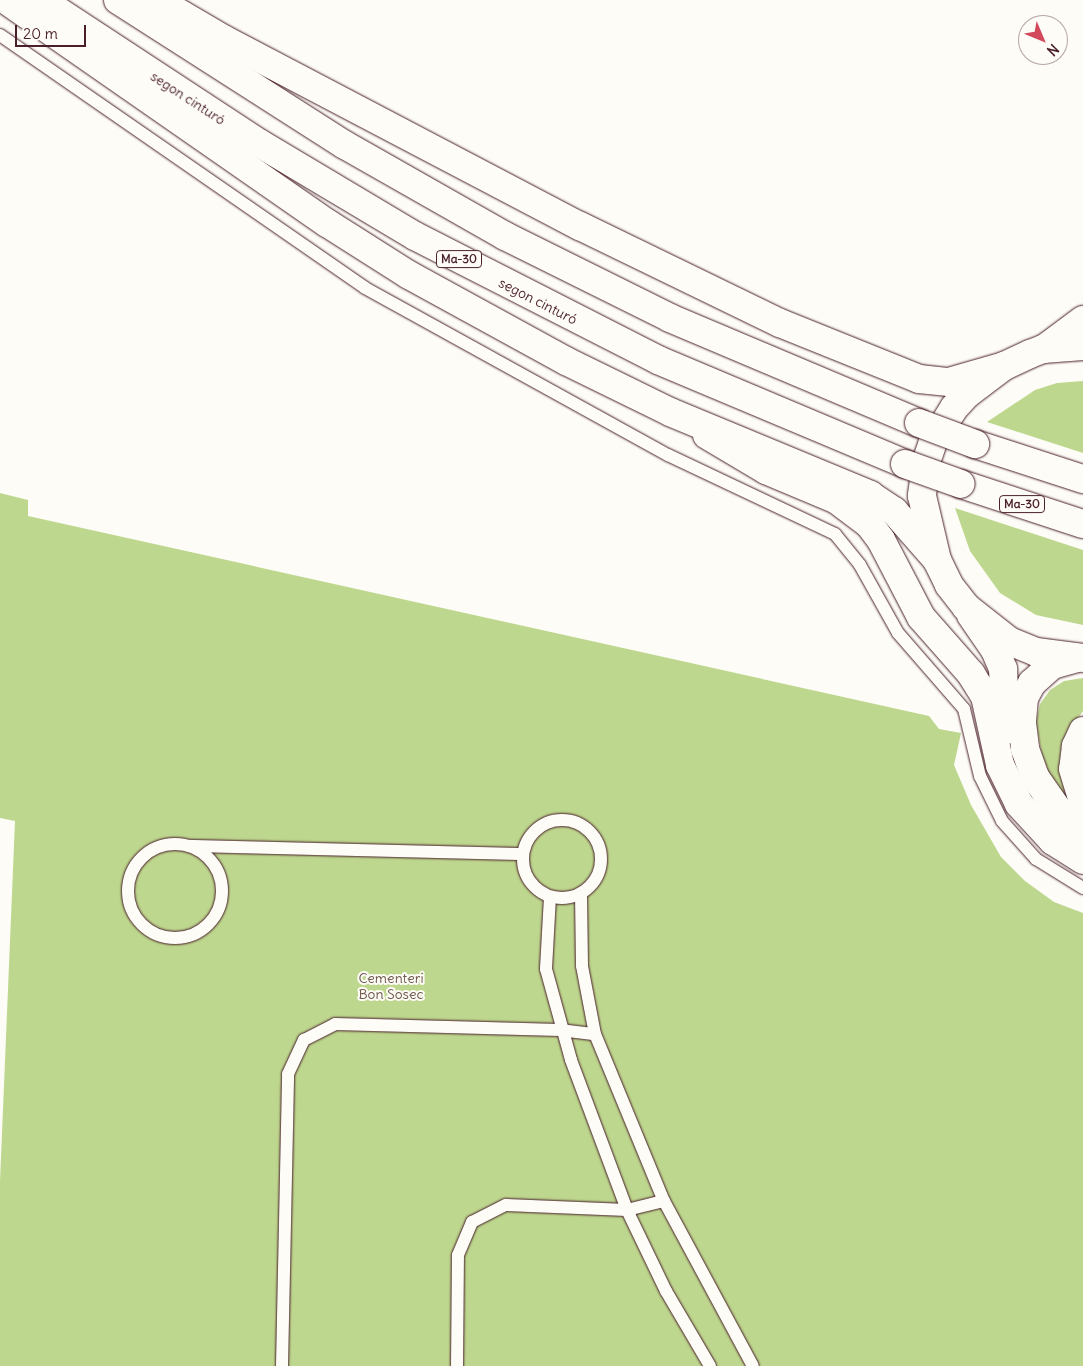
<!DOCTYPE html>
<meta charset="utf-8">
<style>
body{margin:0}
#map{position:relative;width:1083px;height:1366px;overflow:hidden;background:#fdfcf7;font-family:Delius,sans-serif}
div>[style]{position:absolute}
.green>*{inset:0;background:#bed78e}
.roads{filter:drop-shadow(0 0 1px #4a1f2b) drop-shadow(0 0 1px #4a1f2b)}
.service>*{height:12px;margin:-6px;padding:0 6px;transform-origin:6px;border-radius:6px;background:#fdfcf7}
.service>.ring{margin:-6px;padding:0;box-sizing:content-box;background:none;border:12px solid #fdfcf7;border-radius:50%}
.tertiary>*{height:28px;margin:-14px;padding:0 14px;transform-origin:14px;border-radius:14px;background:#fdfcf7}
.primary>*{height:28px;margin:-14px;padding:0 14px;transform-origin:14px;border-radius:14px;background:#fdfcf7}
.trunk>*{height:28px;margin:-14px;padding:0 14px;transform-origin:14px;border-radius:14px;background:#fdfcf7}
.bridges{filter:drop-shadow(0 0 1px #4a1f2b) drop-shadow(0 0 1px #4a1f2b)}
.trunk-bridge>*{height:28px;margin:-14px;padding:0 14px;transform-origin:14px;border-radius:14px;background:#fdfcf7}
span{translate:-50% -50%;white-space:nowrap;text-align:center;line-height:1.15;-webkit-text-stroke:4px #fdfcf7;paint-order:stroke}
.shield-label span{padding:1px 4px;background:#fdfcf7;border:1px solid;border-radius:4px;-webkit-text-stroke-width:0}
.shield-label{font-size:12px;color:#4a1f2b;font-weight:700}
.street-label{font-size:14px;color:#4a1f2b}
.park-label{font-size:14px;color:#6d5649}
.north{position:absolute;left:1018px;top:15px;width:50px;height:50px;box-sizing:border-box;background:#fdfcf7;border:1px solid #b5a4a5;border-radius:50%;rotate:135deg;font-size:14px;font-weight:700;line-height:20px;text-align:center;color:#4a1f2b}
.north::after{content:'';display:block;margin:auto;width:18px;height:22px;background:#d1495b;clip-path:polygon(50% 0,100% 100%,50% 72%,0 100%)}
.scale{position:absolute;left:15px;top:25px;width:71px;height:22px;box-sizing:border-box;border:2px solid #4a1f2b;border-top:0;padding-left:6px;font-size:15px;line-height:18px;white-space:nowrap;color:#4a1f2b;-webkit-text-stroke:4px #fdfcf7;paint-order:stroke}
</style>
<div id="map">
<div class="green">
<div style="clip-path:polygon(1083px 381px,1083px 453px,987px 422px,1035px 390px,1057px 383px)"></div>
<div style="clip-path:polygon(0 493px,28px 500px,28px 516px,929px 716px,939px 729px,961px 733px,954px 765px,971px 805px,1001px 857px,1025px 881px,1054px 902px,1083px 913px,1083px 1366px,0 1366px,0 1181px,15px 821px,0 818px)"></div>
<div style="clip-path:polygon(955px 508px,1083px 550px,1083px 625px,1036px 615px,1000px 593px,970px 551px)"></div>
<div style="clip-path:polygon(1083px 678px,1083px 711px,1072px 727px,1062px 778px,1070px 803px,1061px 797px,1043px 763px,1036px 722px,1040px 704px,1050px 690px,1064px 681px)"></div>
</div>
<div class="roads">
<div class="service">
<div style="left:0;top:35px;width:444px;rotate:34.7deg"></div>
<div style="left:365px;top:288px;width:346px;rotate:28.9deg"></div>
<div style="left:668px;top:455px;width:185px;rotate:25.3deg"></div>
<div style="left:835px;top:534px;width:40px;rotate:51deg"></div>
<div style="left:860px;top:565px;width:78px;rotate:60.8deg"></div>
<div style="left:898px;top:633px;width:101px;rotate:49deg"></div>
<div style="left:964px;top:709px;width:69px;rotate:76.6deg"></div>
<div style="left:980px;top:776px;width:50px;rotate:63.9deg"></div>
<div style="left:1002px;top:821px;width:51px;rotate:48.2deg"></div>
<div style="left:1036px;top:859px;width:55px;rotate:31.7deg"></div>
<div class="ring" style="left:523px;top:820px;width:66px;height:66px"></div>
<div class="ring" style="left:128px;top:844px;width:82px;height:82px"></div>
<div style="left:190px;top:846px;width:333px;rotate:1.4deg"></div>
<div style="left:581px;top:894px;width:72px;rotate:89.2deg"></div>
<div style="left:582px;top:966px;width:69px;rotate:79.2deg"></div>
<div style="left:595px;top:1034px;width:181px;rotate:67.6deg"></div>
<div style="left:664px;top:1201px;width:187px;rotate:61.7deg"></div>
<div style="left:550px;top:897px;width:72px;rotate:93.2deg"></div>
<div style="left:546px;top:969px;width:94px;rotate:74.6deg"></div>
<div style="left:571px;top:1060px;width:160px;rotate:69.5deg"></div>
<div style="left:627px;top:1210px;width:90px;rotate:64.3deg"></div>
<div style="left:666px;top:1291px;width:87px;rotate:59.6deg"></div>
<div style="left:282px;top:1366px;width:292px;rotate:-88.8deg"></div>
<div style="left:288px;top:1074px;width:38px;rotate:-65deg"></div>
<div style="left:304px;top:1040px;width:35px;rotate:-27deg"></div>
<div style="left:335px;top:1024px;width:225px;rotate:1.5deg"></div>
<div style="left:560px;top:1030px;width:35px;rotate:7deg"></div>
<div style="left:457px;top:1366px;width:111px;rotate:-89.5deg"></div>
<div style="left:458px;top:1255px;width:36px;rotate:-67deg"></div>
<div style="left:472px;top:1222px;width:38px;rotate:-27deg"></div>
<div style="left:506px;top:1205px;width:121px;rotate:2.4deg"></div>
<div style="left:627px;top:1210px;width:38px;rotate:-14deg"></div>
</div>
<div class="tertiary">
<div style="left:707px;top:435px;width:69px;rotate:30.7deg"></div>
<div style="left:766px;top:470px;width:77px;rotate:22.9deg"></div>
<div style="left:837px;top:500px;width:40px;rotate:37deg"></div>
<div style="left:869px;top:524px;width:20px;rotate:53deg"></div>
<div style="left:881px;top:540px;width:87px;rotate:62.5deg"></div>
<div style="left:921px;top:617px;width:76px;rotate:48.7deg"></div>
<div style="left:971px;top:674px;width:26px;rotate:58deg"></div>
<div style="left:985px;top:696px;width:71px;rotate:77.7deg"></div>
<div style="left:1000px;top:765px;width:43px;rotate:64deg"></div>
<div style="left:1019px;top:804px;width:50px;rotate:47.4deg"></div>
<div style="left:1053px;top:841px;width:36px;rotate:32deg"></div>
<div style="left:971px;top:615px;width:42px;rotate:55.6deg"></div>
<div style="left:995px;top:650px;width:21px;rotate:67deg"></div>
<div style="left:1003px;top:669px;width:61px;rotate:87.2deg"></div>
<div style="left:1077px;top:658px;width:26px;rotate:164deg"></div>
<div style="left:1052px;top:665px;width:27px;rotate:138deg"></div>
<div style="left:1032px;top:683px;width:17px;rotate:118deg"></div>
<div style="left:1024px;top:698px;width:25px;rotate:95deg"></div>
<div style="left:1022px;top:723px;width:26px;rotate:83deg"></div>
<div style="left:1025px;top:749px;width:30px;rotate:70deg"></div>
<div style="left:1035px;top:777px;width:40px;rotate:55.1deg"></div>
<div style="left:1058px;top:810px;width:33px;rotate:40deg"></div>
<div style="left:1083px;top:731px;width:17px;rotate:115deg"></div>
<div style="left:1076px;top:746px;width:23px;rotate:97deg"></div>
<div style="left:1073px;top:769px;width:34px;rotate:73deg"></div>
</div>
<div class="primary">
<div style="left:1083px;top:346px;width:40px;rotate:175.7deg"></div>
<div style="left:1043px;top:349px;width:14px;rotate:159deg"></div>
<div style="left:1030px;top:354px;width:29px;rotate:155deg"></div>
<div style="left:1004px;top:366px;width:46px;rotate:142.9deg"></div>
<div style="left:967px;top:394px;width:19px;rotate:133deg"></div>
<div style="left:954px;top:408px;width:40px;rotate:122deg"></div>
<div style="left:933px;top:442px;width:18px;rotate:109deg"></div>
<div style="left:927px;top:459px;width:37px;rotate:98deg"></div>
<div style="left:922px;top:496px;width:66px;rotate:76.8deg"></div>
<div style="left:937px;top:560px;width:28px;rotate:64deg"></div>
<div style="left:949px;top:585px;width:28px;rotate:52deg"></div>
<div style="left:966px;top:607px;width:55px;rotate:38.3deg"></div>
<div style="left:1009px;top:641px;width:29px;rotate:22deg"></div>
<div style="left:1036px;top:652px;width:47px;rotate:7.3deg"></div>
<div style="left:1044px;top:349px;width:49px;rotate:-36.6deg"></div>
</div>
<div class="trunk">
<div style="left:6px;top:0;width:391px;rotate:34.8deg"></div>
<div style="left:327px;top:223px;width:97px;rotate:32.4deg"></div>
<div style="left:409px;top:275px;width:179px;rotate:28.7deg"></div>
<div style="left:566px;top:361px;width:116px;rotate:26.1deg"></div>
<div style="left:670px;top:412px;width:217px;rotate:22.5deg"></div>
<div style="left:870px;top:495px;width:29px;rotate:34deg"></div>
<div style="left:894px;top:511px;width:65px;rotate:48.7deg"></div>
<div style="left:41px;top:0;width:261px;rotate:33.3deg"></div>
<div style="left:259px;top:143px;width:182px;rotate:30.8deg"></div>
<div style="left:415px;top:236px;width:273px;rotate:27deg"></div>
<div style="left:658px;top:360px;width:268px;rotate:22.8deg"></div>
<div style="left:118px;top:0;width:269px;rotate:32.6deg"></div>
<div style="left:345px;top:145px;width:184px;rotate:29.6deg"></div>
<div style="left:505px;top:236px;width:184px;rotate:26.4deg"></div>
<div style="left:670px;top:318px;width:270px;rotate:22.9deg"></div>
<div style="left:157px;top:0;width:79px;rotate:30.5deg"></div>
<div style="left:225px;top:40px;width:401px;rotate:27.7deg"></div>
<div style="left:580px;top:226px;width:222px;rotate:25.9deg"></div>
<div style="left:780px;top:323px;width:150px;rotate:21.9deg"></div>
<div style="left:919px;top:379px;width:30px;rotate:6deg"></div>
<div style="left:949px;top:382px;width:57px;rotate:-16.2deg"></div>
<div style="left:975px;top:444px;width:114px;rotate:18deg"></div>
<div style="left:961px;top:484px;width:128px;rotate:18.2deg"></div>
</div>
</div>
<div class="bridges">
<div class="trunk-bridge">
<div style="left:919px;top:423px;width:60px;rotate:20.6deg"></div>
<div style="left:905px;top:464px;width:59px;rotate:19.7deg"></div>
</div>
</div>
<div class="shield-label">
<span style="left:459px;top:259px">Ma-30</span>
<span style="left:1022px;top:504px">Ma-30</span>
</div>
<div class="street-label">
<span style="left:188px;top:98px;rotate:33deg">segon cinturó</span>
<span style="left:538px;top:301px;rotate:27deg">segon cinturó</span>
</div>
<div class="park-label">
<span style="left:391px;top:986px">Cementeri<br>Bon Sosec</span>
</div>
<div class="north">N</div>
<div class="scale">20 m</div>
</div>
